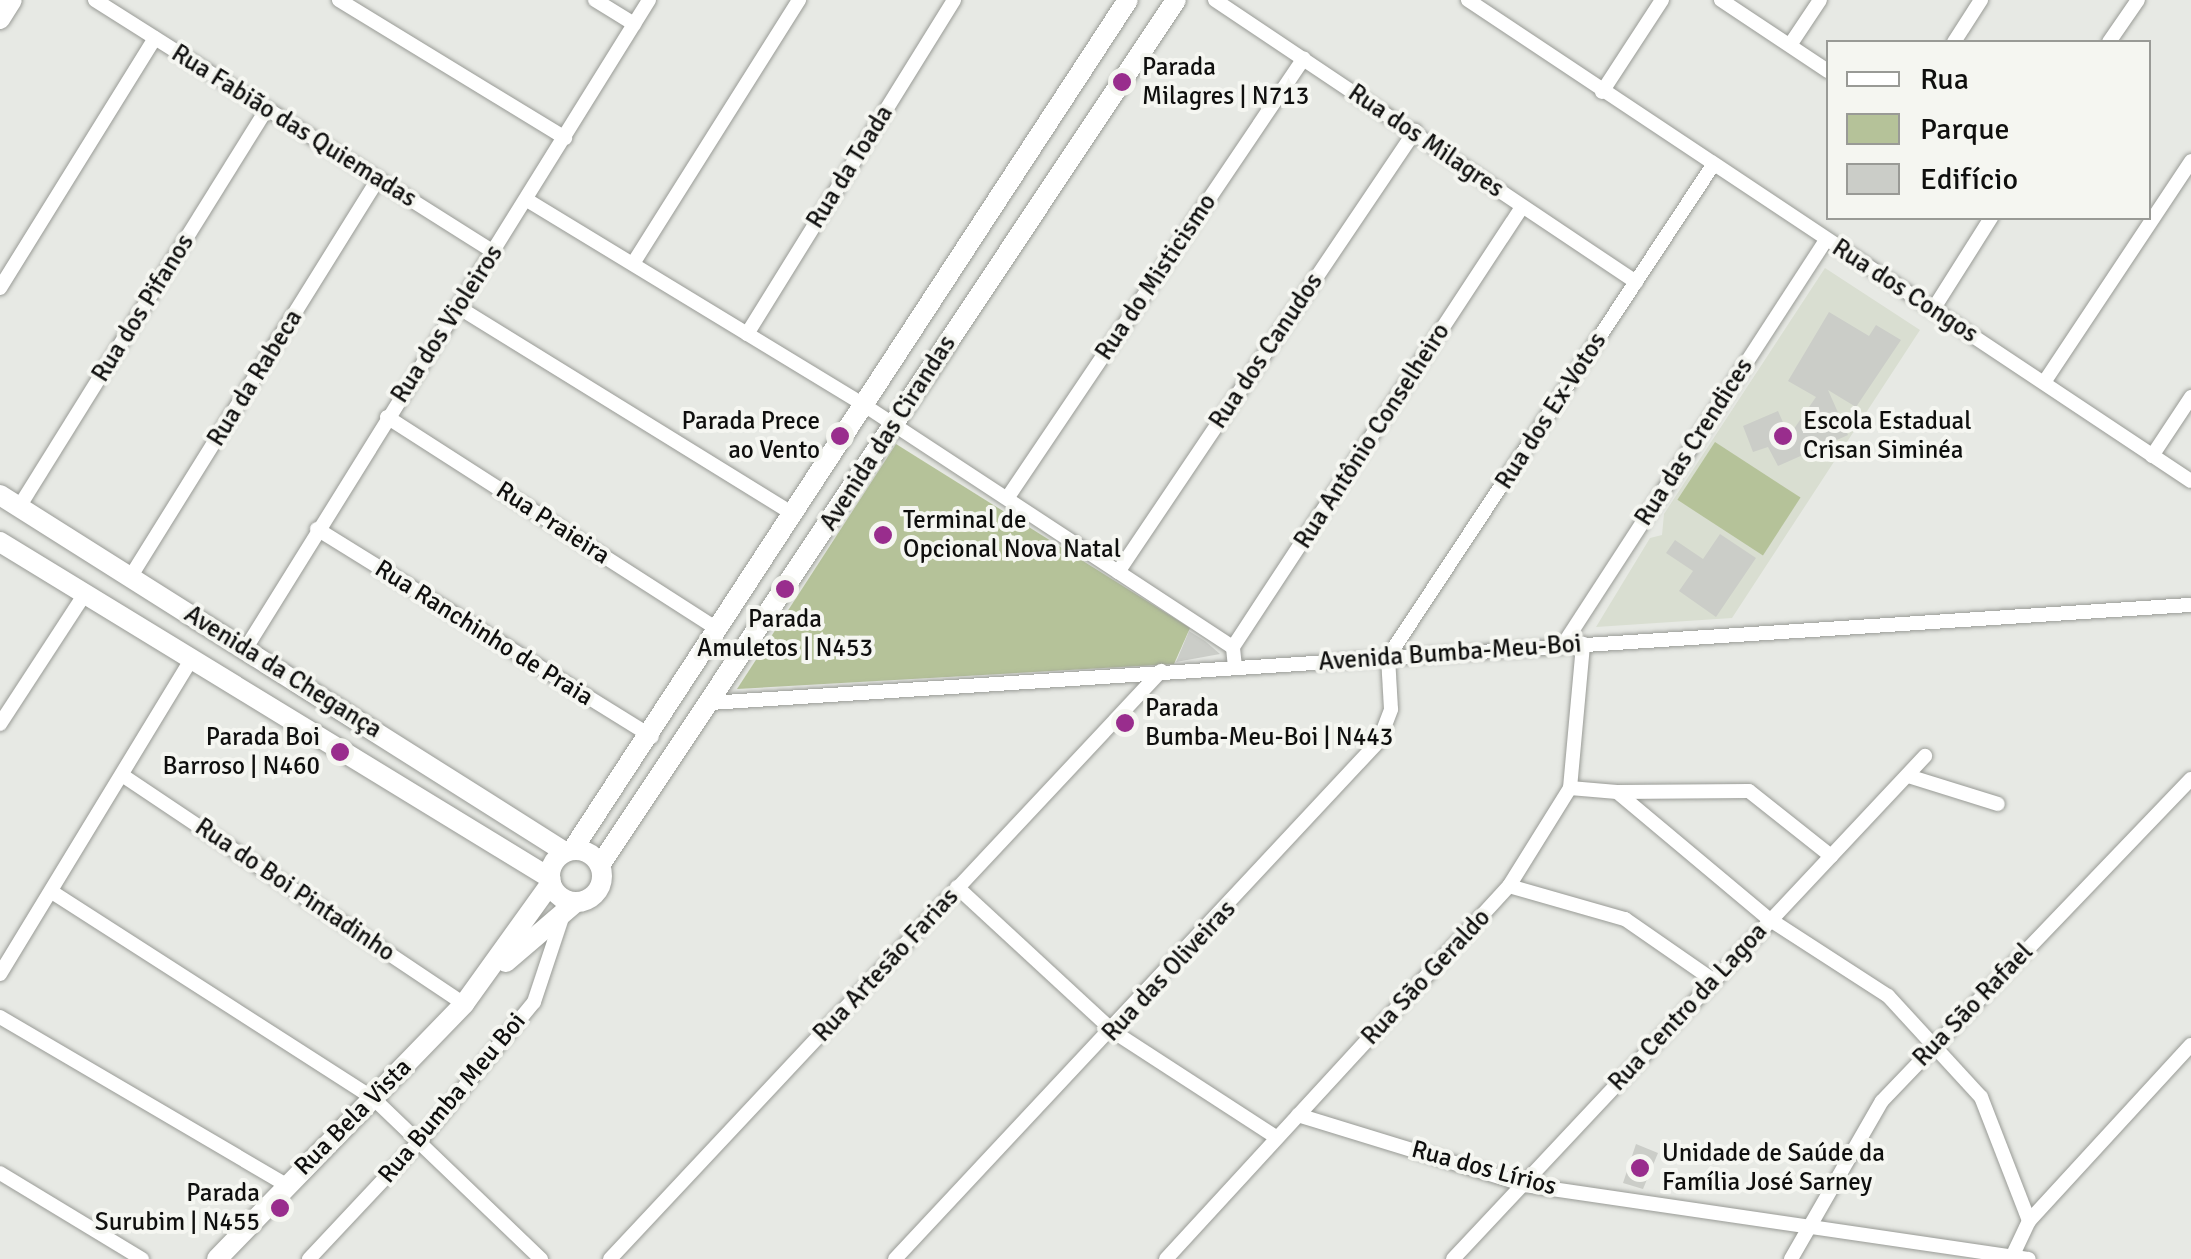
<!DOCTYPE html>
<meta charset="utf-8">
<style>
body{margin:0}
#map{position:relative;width:2191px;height:1259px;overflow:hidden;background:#e7e9e4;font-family:Signika,sans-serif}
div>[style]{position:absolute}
.built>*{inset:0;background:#d9ded1}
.green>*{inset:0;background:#b5c299;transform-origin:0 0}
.building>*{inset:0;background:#cbcdc8}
.roads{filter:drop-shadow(0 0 2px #999b96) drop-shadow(0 0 2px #999b96)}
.street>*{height:14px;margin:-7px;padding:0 7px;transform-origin:7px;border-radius:7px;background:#fff}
.secondary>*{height:20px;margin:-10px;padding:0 10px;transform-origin:10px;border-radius:10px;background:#fff}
.secondary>.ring{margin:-10px;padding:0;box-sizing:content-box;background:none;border:20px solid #fff;border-radius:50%}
.dots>*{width:28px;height:28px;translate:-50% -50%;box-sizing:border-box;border:5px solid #f5f6f1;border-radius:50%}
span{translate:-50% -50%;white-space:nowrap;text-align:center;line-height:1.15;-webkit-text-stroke:8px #f5f6f1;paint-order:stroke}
.poi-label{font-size:25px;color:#0f0f0e}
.left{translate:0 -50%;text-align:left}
.right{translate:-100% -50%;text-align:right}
.street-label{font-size:25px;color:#0f0f0e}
.legend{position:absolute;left:1826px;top:40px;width:325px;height:180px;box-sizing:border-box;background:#f5f6f1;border:2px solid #999a96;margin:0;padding:12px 18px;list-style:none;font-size:30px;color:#0f0f0e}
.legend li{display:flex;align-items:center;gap:20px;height:50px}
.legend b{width:50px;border:2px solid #999a96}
</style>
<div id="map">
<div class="built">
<div style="clip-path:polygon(1825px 268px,1920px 330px,1732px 618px,1596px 627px,1650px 538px,1662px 535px,1664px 514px)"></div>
</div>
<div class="green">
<div style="left:1715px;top:442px;width:102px;height:69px;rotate:33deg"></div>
<div style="clip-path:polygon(896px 444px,1190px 628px,1174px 664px,737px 689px)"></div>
</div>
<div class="building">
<div style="clip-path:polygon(1829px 312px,1869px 336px,1876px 325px,1901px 340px,1856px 407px,1828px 390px,1848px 435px,1778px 466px,1768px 447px,1753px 452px,1743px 426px,1778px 411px,1789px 436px,1816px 397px,1788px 381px)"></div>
<div style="clip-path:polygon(1720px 534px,1756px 558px,1716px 617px,1679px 591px,1693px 571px,1666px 553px,1675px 540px,1703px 559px)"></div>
<div style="clip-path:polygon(1189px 631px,1205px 641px,1220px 654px,1176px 662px)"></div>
<div style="clip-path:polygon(1636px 1144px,1658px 1153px,1643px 1189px,1623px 1183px)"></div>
</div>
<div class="roads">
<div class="street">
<div style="left:95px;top:0;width:471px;rotate:32.3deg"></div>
<div style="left:339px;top:0;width:265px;rotate:31.4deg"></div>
<div style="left:595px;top:0;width:46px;rotate:31.6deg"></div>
<div style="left:1215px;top:0;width:507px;rotate:33.82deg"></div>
<div style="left:1468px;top:0;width:868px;rotate:33.64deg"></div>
<div style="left:1721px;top:0;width:128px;rotate:33.6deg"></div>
<div style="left:1954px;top:42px;width:50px;rotate:-57.3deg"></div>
<div style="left:2109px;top:42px;width:51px;rotate:-55.4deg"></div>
<div style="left:1790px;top:45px;width:54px;rotate:-56.3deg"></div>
<div style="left:1602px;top:92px;width:110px;rotate:-56.9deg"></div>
<div style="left:527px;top:200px;width:391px;rotate:31.3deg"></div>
<div style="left:861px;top:403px;width:445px;rotate:33.3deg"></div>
<div style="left:634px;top:262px;width:310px;rotate:-57.8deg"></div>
<div style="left:0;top:288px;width:294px;rotate:-58.2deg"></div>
<div style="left:458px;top:307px;width:392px;rotate:31.7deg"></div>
<div style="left:1934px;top:308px;width:107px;rotate:-57.7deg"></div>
<div style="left:747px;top:334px;width:393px;rotate:-58.2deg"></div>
<div style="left:2045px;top:381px;width:264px;rotate:-56.4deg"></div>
<div style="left:387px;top:417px;width:394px;rotate:32.7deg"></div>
<div style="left:2152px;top:456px;width:71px;rotate:-56.5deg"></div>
<div style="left:1008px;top:497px;width:529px;rotate:-56.01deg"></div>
<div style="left:19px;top:507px;width:469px;rotate:-58.1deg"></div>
<div style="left:317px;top:529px;width:394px;rotate:31.8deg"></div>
<div style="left:1118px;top:572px;width:532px;rotate:-56.04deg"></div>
<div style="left:131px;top:576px;width:468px;rotate:-58.1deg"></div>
<div style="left:1563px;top:645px;width:483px;rotate:-57deg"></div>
<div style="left:246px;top:648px;width:763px;rotate:-58.12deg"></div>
<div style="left:1235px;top:667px;width:20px;rotate:-96deg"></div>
<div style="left:1233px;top:647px;width:526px;rotate:-56.7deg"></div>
<div style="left:710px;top:703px;width:1484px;rotate:-3.79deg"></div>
<div style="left:0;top:724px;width:154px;rotate:-56.9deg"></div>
<div style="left:1908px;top:776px;width:94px;rotate:17.3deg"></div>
<div style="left:125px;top:777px;width:408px;rotate:33.8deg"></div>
<div style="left:1570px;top:788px;width:47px;rotate:4.9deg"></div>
<div style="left:1617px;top:792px;width:198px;rotate:39.9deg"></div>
<div style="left:1769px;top:919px;width:142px;rotate:32.9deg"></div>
<div style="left:1888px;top:996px;width:137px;rotate:47.4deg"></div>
<div style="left:1981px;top:1097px;width:133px;rotate:68.8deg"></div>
<div style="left:1617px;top:792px;width:132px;rotate:-0.4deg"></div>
<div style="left:1749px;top:791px;width:105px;rotate:38.4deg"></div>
<div style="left:1509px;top:886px;width:121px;rotate:15.9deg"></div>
<div style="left:1625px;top:919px;width:107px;rotate:34.7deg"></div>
<div style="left:957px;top:887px;width:214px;rotate:42.7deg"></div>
<div style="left:1114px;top:1032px;width:194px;rotate:33deg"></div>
<div style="left:52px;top:892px;width:381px;rotate:32.7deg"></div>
<div style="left:373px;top:1098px;width:233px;rotate:43.8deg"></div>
<div style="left:0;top:974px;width:370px;rotate:-58.7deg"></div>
<div style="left:0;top:1017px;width:332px;rotate:30.4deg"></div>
<div style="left:1298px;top:1115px;width:238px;rotate:17.1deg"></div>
<div style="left:1525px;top:1185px;width:509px;rotate:8.35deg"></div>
<div style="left:0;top:1173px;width:166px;rotate:31.2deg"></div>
<div style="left:309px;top:1259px;width:161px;rotate:-46.8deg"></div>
<div style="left:419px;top:1142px;width:181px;rotate:-50.6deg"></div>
<div style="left:534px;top:1002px;width:89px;rotate:-71.6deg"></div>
<div style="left:610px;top:1259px;width:806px;rotate:-46.86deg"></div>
<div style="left:895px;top:1259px;width:709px;rotate:-46.94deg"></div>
<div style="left:1379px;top:741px;width:34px;rotate:-69deg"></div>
<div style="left:1391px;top:709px;width:52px;rotate:-93.3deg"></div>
<div style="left:1388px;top:657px;width:590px;rotate:-56.55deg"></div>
<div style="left:1166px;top:1259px;width:507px;rotate:-47.4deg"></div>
<div style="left:1509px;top:886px;width:115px;rotate:-58.1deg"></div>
<div style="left:1570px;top:788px;width:145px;rotate:-84.8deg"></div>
<div style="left:1453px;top:1259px;width:690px;rotate:-46.82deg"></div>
<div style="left:1791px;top:1259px;width:182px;rotate:-60.1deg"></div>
<div style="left:1882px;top:1101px;width:446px;rotate:-46.2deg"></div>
<div style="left:2011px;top:1259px;width:42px;rotate:-64.7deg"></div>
<div style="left:2029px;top:1221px;width:239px;rotate:-47.4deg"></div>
</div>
<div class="secondary">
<div style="left:0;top:19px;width:22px;rotate:-58deg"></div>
<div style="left:0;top:495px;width:668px;rotate:32.29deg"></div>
<div style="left:0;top:542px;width:645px;rotate:31.42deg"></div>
<div style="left:573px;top:849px;width:1014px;rotate:-56.83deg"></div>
<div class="ring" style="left:550px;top:850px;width:32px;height:32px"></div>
<div style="left:600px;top:865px;width:1039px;rotate:-56.34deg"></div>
<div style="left:506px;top:962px;width:92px;rotate:-40.6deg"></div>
<div style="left:217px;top:1259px;width:355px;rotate:-45.9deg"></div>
<div style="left:464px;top:1004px;width:149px;rotate:-54.3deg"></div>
</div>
</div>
<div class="dots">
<div style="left:1122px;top:82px;background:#992d8d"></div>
<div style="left:840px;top:436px;background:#992d8d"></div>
<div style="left:1783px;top:436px;background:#992d8d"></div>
<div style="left:883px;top:535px;background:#992d8d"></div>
<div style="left:785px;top:589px;background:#992d8d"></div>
<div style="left:1125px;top:723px;background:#992d8d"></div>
<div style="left:340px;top:752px;background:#992d8d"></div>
<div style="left:1640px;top:1168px;background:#992d8d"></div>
<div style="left:280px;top:1208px;background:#992d8d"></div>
</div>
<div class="poi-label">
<span class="left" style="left:1142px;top:82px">Parada<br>Milagres | N713</span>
<span class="right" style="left:820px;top:436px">Parada Prece<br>ao Vento</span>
<span class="left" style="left:1803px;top:436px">Escola Estadual<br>Crisan Siminéa</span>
<span class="left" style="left:903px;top:535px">Terminal de<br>Opcional Nova Natal</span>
<span style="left:785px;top:634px">Parada<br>Amuletos | N453</span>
<span class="left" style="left:1145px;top:723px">Parada<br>Bumba-Meu-Boi | N443</span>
<span class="right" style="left:320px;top:752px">Parada Boi<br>Barroso | N460</span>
<span class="left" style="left:1662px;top:1168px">Unidade de Saúde da<br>Família José Sarney</span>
<span class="right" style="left:260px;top:1208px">Parada<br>Surubim | N455</span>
</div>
<div class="street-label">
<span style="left:294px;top:126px;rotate:32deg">Rua Fabião das Quiemadas</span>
<span style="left:1426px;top:141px;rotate:34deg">Rua dos Milagres</span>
<span style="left:850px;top:167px;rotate:-58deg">Rua da Toada</span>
<span style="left:1156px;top:277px;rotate:-56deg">Rua do Misticismo</span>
<span style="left:1905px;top:291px;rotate:33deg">Rua dos Congos</span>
<span style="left:143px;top:308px;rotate:-58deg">Rua dos Pifanos</span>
<span style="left:447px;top:324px;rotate:-57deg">Rua dos Violeiros</span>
<span style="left:1266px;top:351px;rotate:-56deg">Rua dos Canudos</span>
<span style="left:255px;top:378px;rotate:-58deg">Rua da Rabeca</span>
<span style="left:1551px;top:411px;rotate:-57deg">Rua dos Ex-Votos</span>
<span style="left:888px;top:433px;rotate:-57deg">Avenida das Cirandas</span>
<span style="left:1372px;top:436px;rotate:-57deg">Rua Antônio Conselheiro</span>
<span style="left:1694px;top:442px;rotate:-57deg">Rua das Crendices</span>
<span style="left:553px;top:523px;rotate:33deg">Rua Praieira</span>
<span style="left:484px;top:633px;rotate:32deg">Rua Ranchinho de Praia</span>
<span style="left:1450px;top:653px;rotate:-4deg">Avenida Bumba-Meu-Boi</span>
<span style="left:283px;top:672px;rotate:32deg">Avenida da Chegança</span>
<span style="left:295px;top:890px;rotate:34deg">Rua do Boi Pintadinho</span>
<span style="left:886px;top:965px;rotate:-47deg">Rua Artesão Farias</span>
<span style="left:1169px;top:971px;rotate:-47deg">Rua das Oliveiras</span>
<span style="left:1426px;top:977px;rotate:-47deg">Rua São Geraldo</span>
<span style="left:1973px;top:1005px;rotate:-46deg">Rua São Rafael</span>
<span style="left:1688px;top:1007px;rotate:-47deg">Rua Centro da Lagoa</span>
<span style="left:452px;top:1098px;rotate:-50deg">Rua Bumba Meu Boi</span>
<span style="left:353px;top:1117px;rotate:-45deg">Rua Bela Vista</span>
<span style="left:1484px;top:1168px;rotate:15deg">Rua dos Lírios</span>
</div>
<ul class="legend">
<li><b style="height:12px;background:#fff"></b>Rua</li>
<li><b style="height:28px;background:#b5c299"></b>Parque</li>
<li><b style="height:28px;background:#cbcdc8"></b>Edifício</li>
</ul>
</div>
